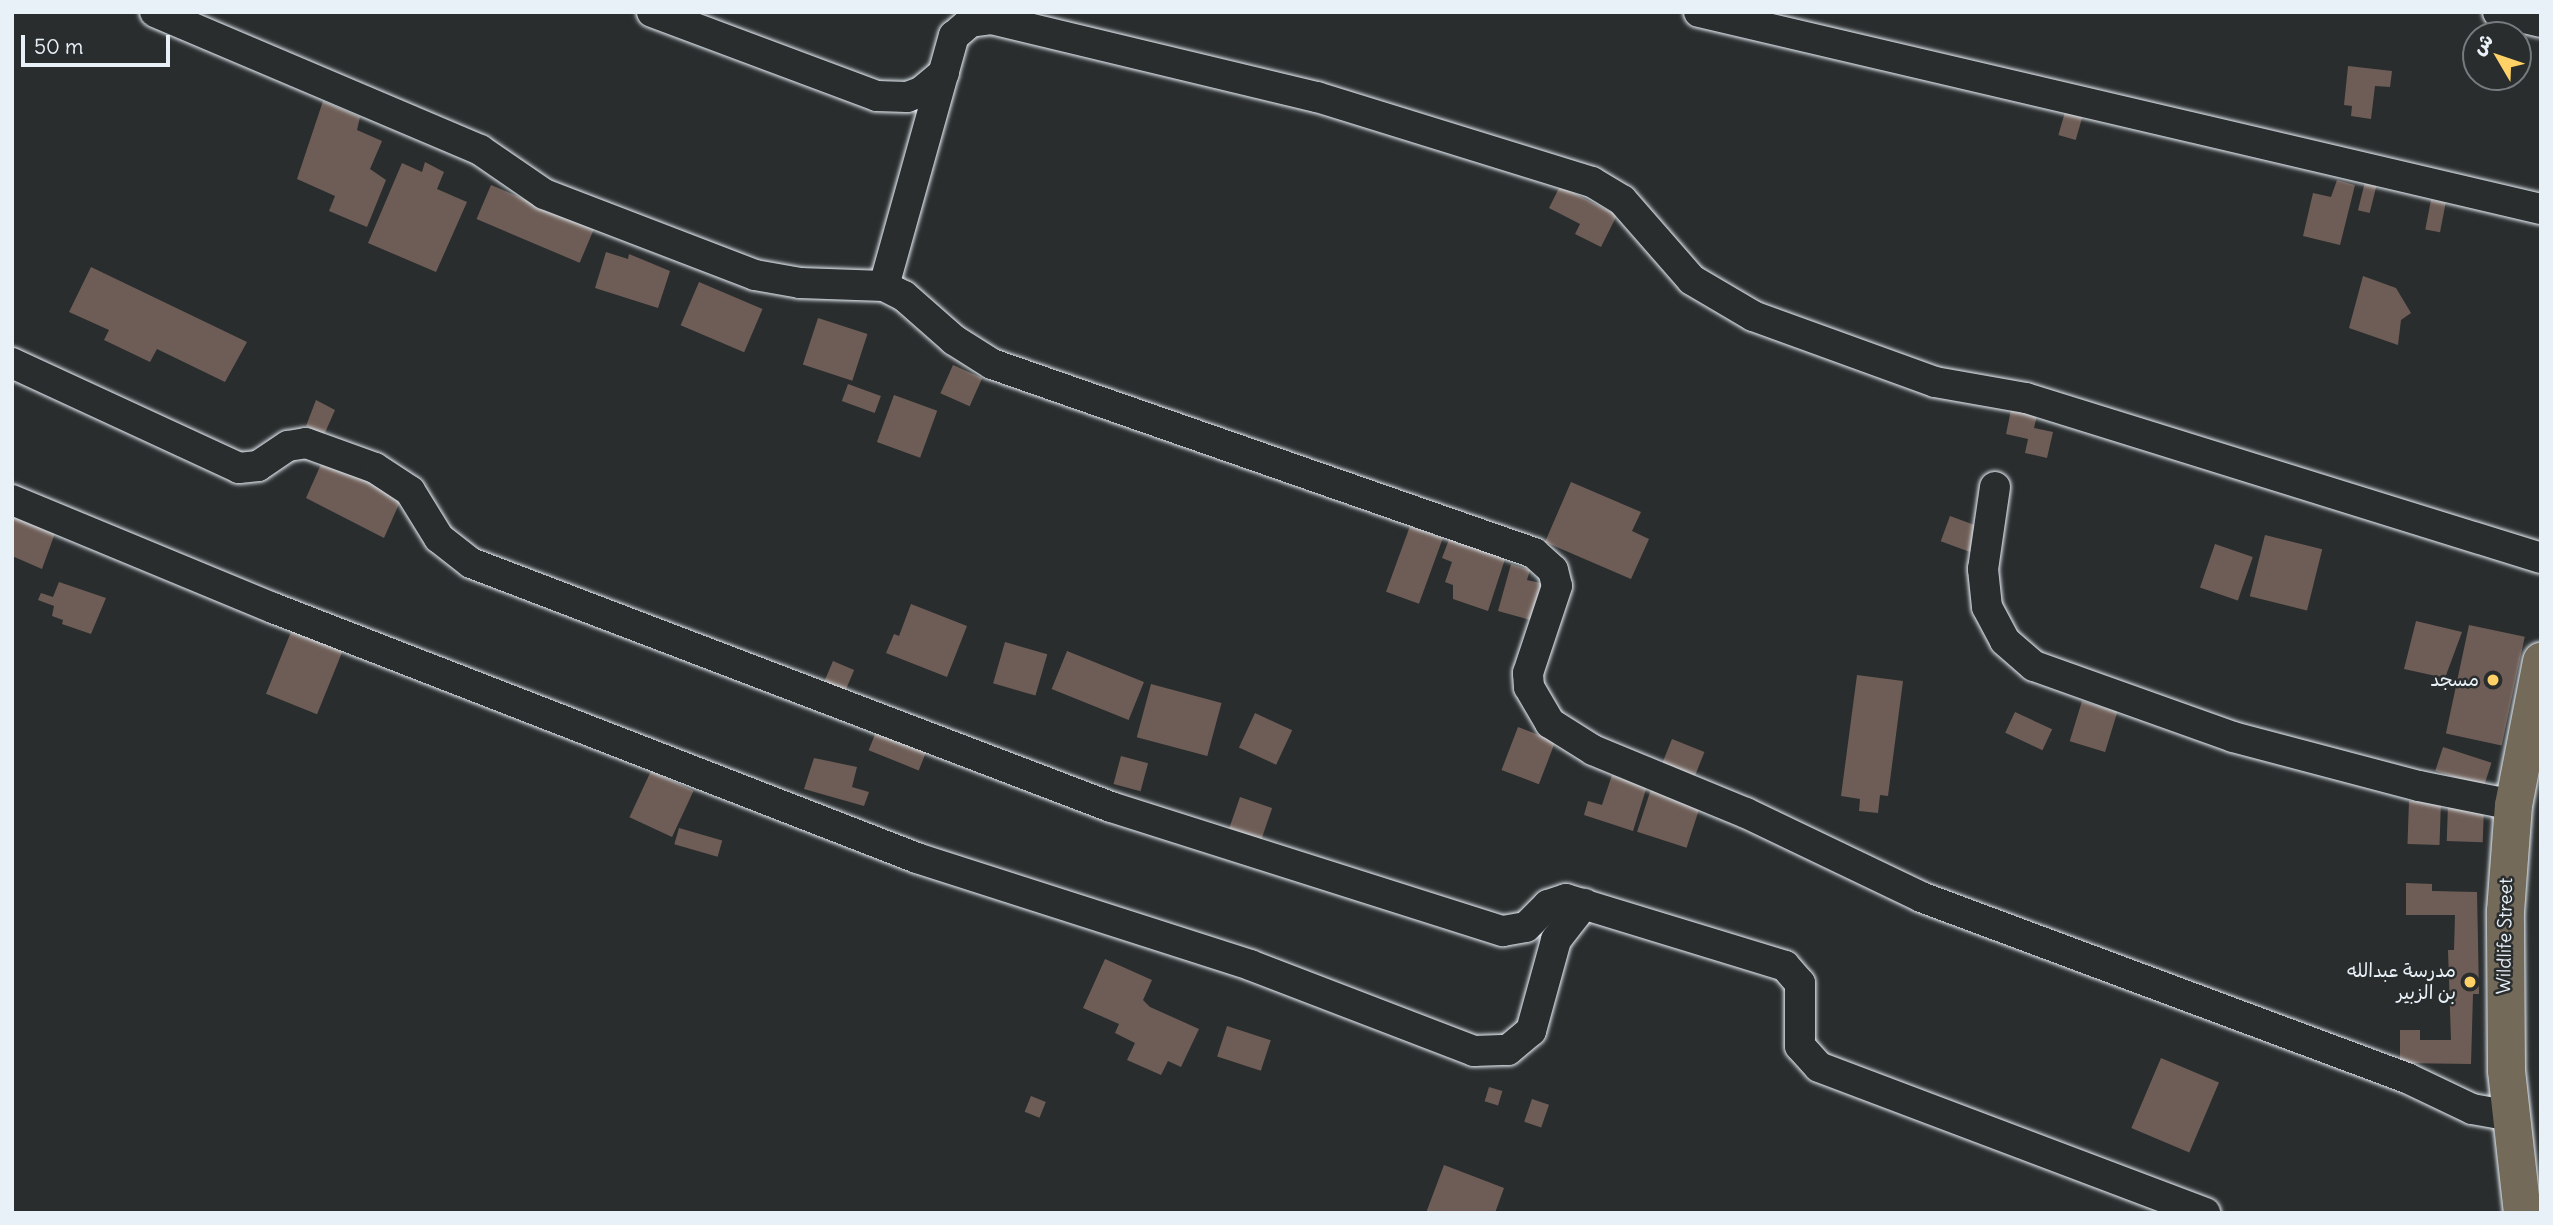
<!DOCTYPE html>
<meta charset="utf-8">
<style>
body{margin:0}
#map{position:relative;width:2553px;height:1225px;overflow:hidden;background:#2a2d2e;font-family:Delius,"Playpen Sans Arabic",sans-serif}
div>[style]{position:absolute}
.building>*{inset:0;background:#6e5d56;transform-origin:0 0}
.roads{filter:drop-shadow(0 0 2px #e8f1f8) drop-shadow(0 0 2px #e8f1f8)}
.minor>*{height:30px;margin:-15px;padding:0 15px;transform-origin:15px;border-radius:15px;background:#2a2d2e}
.major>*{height:37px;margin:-18.5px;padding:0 18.5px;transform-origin:18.5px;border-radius:18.5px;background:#746a5a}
.dots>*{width:19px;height:19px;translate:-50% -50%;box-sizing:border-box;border:4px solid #2a2d2e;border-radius:50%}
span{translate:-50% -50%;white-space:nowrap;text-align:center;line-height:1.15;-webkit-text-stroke:5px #2a2d2e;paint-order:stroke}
.poi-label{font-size:19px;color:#e8f1f8}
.right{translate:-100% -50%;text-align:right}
.street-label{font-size:19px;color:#e8f1f8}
.frame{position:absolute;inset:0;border:14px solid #e8f1f8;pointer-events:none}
.north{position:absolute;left:2462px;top:21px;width:70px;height:70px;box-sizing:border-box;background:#2a2d2e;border:2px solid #767b7f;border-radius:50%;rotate:309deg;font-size:19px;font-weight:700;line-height:28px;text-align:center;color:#e8f1f8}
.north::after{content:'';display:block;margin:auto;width:24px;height:32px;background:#ffd166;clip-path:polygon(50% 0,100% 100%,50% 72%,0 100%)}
.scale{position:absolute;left:21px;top:35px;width:149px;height:32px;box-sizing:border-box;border:4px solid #e8f1f8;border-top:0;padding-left:9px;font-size:21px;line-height:24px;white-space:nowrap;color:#e8f1f8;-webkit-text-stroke:5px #2a2d2e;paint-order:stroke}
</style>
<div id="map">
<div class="building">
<div style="clip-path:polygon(2348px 66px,2392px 71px,2390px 87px,2375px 86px,2371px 119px,2351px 116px,2352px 106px,2344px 105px)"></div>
<div style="clip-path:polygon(323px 101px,360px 117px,357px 130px,382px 141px,370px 169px,386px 180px,367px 227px,329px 211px,335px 196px,297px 179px)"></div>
<div style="left:2065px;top:112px;width:18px;height:24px;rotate:16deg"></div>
<div style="clip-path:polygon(425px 162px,444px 172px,437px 189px,467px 202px,436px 272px,368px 243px,402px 163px,422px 172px)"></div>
<div style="clip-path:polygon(2337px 180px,2355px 185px,2340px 245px,2303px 236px,2313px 193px,2331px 197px)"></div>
<div style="left:2365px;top:182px;width:12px;height:29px;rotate:14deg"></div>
<div style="left:491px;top:185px;width:112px;height:37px;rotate:23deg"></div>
<div style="clip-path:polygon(1560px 186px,1617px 215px,1601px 247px,1575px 234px,1580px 224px,1549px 208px)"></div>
<div style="left:2431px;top:200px;width:15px;height:30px;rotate:11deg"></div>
<div style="clip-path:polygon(606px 252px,628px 259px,629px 254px,670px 271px,658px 308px,595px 288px)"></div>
<div style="clip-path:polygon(91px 267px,247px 342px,225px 382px,157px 349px,150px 362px,104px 340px,109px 330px,69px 312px)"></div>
<div style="clip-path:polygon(2363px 276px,2396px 288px,2411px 313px,2401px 320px,2398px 345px,2349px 328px)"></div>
<div style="left:699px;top:282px;width:69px;height:47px;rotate:23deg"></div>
<div style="left:818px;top:318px;width:52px;height:49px;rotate:18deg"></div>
<div style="left:953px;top:365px;width:32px;height:31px;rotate:24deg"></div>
<div style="left:848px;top:384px;width:35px;height:18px;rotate:20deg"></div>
<div style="left:894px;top:395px;width:46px;height:50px;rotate:20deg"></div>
<div style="clip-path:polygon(316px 400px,335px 410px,324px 435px,306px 426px)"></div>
<div style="clip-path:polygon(2012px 405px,2038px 411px,2034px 428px,2053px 432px,2047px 458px,2025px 453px,2028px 439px,2006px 434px)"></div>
<div style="clip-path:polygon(322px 462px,403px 495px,384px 538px,306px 498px)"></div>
<div style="clip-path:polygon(1571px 482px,1641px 512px,1632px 531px,1649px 539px,1631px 579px,1545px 542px)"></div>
<div style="clip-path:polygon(12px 513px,55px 533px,42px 569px,12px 556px)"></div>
<div style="left:1950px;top:516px;width:37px;height:27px;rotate:20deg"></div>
<div style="left:1410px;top:526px;width:35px;height:70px;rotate:20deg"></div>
<div style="clip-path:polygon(1451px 534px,1507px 553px,1488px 611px,1453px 599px,1453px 585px,1445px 582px,1452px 562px,1442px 558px)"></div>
<div style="left:2265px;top:535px;width:59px;height:63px;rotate:14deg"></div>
<div style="left:2215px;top:544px;width:40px;height:46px;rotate:19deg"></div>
<div style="clip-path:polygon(1511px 564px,1530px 570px,1527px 580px,1545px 584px,1534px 621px,1498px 611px)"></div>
<div style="clip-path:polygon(59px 582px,106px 598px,91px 634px,62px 624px,63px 620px,52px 616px,54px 606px,38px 600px,41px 593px,53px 597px)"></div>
<div style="clip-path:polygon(911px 604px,967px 626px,947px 677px,886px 653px,894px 634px,899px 636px)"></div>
<div style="clip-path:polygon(2416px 621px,2462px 632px,2445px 678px,2404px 669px)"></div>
<div style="left:2469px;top:625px;width:57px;height:111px;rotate:12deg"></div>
<div style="left:293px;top:627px;width:55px;height:72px;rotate:22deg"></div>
<div style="left:1005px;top:642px;width:44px;height:43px;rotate:16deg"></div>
<div style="left:1067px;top:651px;width:83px;height:41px;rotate:22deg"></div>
<div style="left:833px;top:661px;width:23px;height:24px;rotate:23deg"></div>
<div style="clip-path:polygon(1857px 675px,1903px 681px,1888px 796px,1880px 795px,1878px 813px,1859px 811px,1860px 799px,1841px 796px)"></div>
<div style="left:1151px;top:684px;width:73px;height:55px;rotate:15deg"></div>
<div style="left:2082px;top:701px;width:37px;height:42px;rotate:17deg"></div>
<div style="left:2015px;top:712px;width:41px;height:23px;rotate:25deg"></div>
<div style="left:1255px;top:713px;width:41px;height:38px;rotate:25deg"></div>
<div style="left:878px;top:727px;width:54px;height:25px;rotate:22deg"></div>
<div style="left:1518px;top:727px;width:40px;height:46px;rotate:21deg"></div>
<div style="left:1672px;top:739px;width:35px;height:33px;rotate:22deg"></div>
<div style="left:2443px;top:747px;width:51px;height:25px;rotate:18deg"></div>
<div style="left:1121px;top:756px;width:28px;height:29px;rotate:15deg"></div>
<div style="clip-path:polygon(814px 758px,857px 767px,852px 787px,869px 792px,864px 806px,804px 789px)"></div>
<div style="left:651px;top:771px;width:47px;height:51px;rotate:25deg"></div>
<div style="clip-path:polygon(1612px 775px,1647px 786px,1633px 831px,1584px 815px,1588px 801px,1602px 805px)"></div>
<div style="left:1651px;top:789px;width:52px;height:45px;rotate:18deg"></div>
<div style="left:1240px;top:797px;width:34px;height:33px;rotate:19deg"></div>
<div style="left:2409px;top:801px;width:32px;height:43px;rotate:2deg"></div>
<div style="left:2448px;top:805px;width:36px;height:36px;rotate:2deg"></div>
<div style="left:679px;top:828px;width:45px;height:17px;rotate:16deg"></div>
<div style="clip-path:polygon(2406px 883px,2432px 884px,2432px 891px,2477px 892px,2479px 994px,2473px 994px,2471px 1064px,2400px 1063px,2400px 1030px,2420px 1030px,2420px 1040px,2451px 1040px,2448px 950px,2454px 950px,2455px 915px,2406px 915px)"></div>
<div style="clip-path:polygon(1105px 959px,1152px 980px,1143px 1000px,1150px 1007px,1199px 1029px,1181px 1067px,1168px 1061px,1161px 1075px,1127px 1060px,1135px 1043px,1115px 1033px,1119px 1024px,1083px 1008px)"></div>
<div style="left:1227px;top:1026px;width:46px;height:32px;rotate:18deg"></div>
<div style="left:2161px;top:1058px;width:63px;height:76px;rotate:23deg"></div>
<div style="left:1489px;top:1087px;width:14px;height:15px;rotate:17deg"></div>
<div style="left:1031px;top:1096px;width:16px;height:17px;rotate:22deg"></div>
<div style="left:1532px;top:1099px;width:18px;height:24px;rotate:19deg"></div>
<div style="clip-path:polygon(1444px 1165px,1504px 1188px,1495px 1213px,1426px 1213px)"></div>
</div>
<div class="roads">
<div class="minor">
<div style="left:155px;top:12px;width:353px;rotate:23deg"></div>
<div style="left:480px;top:150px;width:78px;rotate:34.5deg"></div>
<div style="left:544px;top:194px;width:226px;rotate:21deg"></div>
<div style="left:755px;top:275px;width:46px;rotate:10.1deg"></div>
<div style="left:800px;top:283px;width:84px;rotate:2deg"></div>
<div style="left:884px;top:286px;width:22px;rotate:27deg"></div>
<div style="left:904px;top:296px;width:67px;rotate:41.3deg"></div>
<div style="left:954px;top:340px;width:45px;rotate:32.3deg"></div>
<div style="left:992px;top:364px;width:574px;rotate:19.22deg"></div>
<div style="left:1534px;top:553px;width:25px;rotate:42deg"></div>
<div style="left:1553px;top:570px;width:16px;rotate:76deg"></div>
<div style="left:1557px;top:586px;width:92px;rotate:108.4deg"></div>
<div style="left:1528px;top:673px;width:14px;rotate:86deg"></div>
<div style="left:1529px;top:687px;width:42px;rotate:59.7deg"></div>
<div style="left:1550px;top:723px;width:51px;rotate:32.1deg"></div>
<div style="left:1593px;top:750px;width:165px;rotate:22.4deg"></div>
<div style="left:1746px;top:813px;width:194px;rotate:25.6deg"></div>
<div style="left:1921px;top:897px;width:519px;rotate:20.43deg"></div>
<div style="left:2407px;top:1078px;width:72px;rotate:25.5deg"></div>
<div style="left:2472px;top:1109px;width:40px;rotate:10deg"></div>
<div style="left:652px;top:12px;width:240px;rotate:20.5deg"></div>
<div style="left:877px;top:96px;width:30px;rotate:2deg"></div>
<div style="left:907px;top:97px;width:15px;rotate:-20deg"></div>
<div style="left:921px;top:92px;width:30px;rotate:-40deg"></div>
<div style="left:1699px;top:12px;width:865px;rotate:13.17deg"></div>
<div style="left:2498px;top:12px;width:44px;rotate:13.1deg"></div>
<div style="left:884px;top:286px;width:260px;rotate:-74.4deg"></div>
<div style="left:954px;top:36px;width:21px;rotate:-41deg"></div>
<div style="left:970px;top:22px;width:21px;rotate:-8deg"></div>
<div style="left:991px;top:19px;width:335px;rotate:13.5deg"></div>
<div style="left:1317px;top:97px;width:288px;rotate:17.2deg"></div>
<div style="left:1592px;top:182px;width:35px;rotate:31deg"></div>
<div style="left:1622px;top:200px;width:106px;rotate:48.8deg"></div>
<div style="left:1692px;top:280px;width:71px;rotate:30.5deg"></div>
<div style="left:1753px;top:316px;width:194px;rotate:19.9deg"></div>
<div style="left:1935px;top:382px;width:92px;rotate:10deg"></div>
<div style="left:2026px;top:398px;width:539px;rotate:17.26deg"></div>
<div style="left:12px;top:363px;width:250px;rotate:24.8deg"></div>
<div style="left:239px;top:468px;width:19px;rotate:-6deg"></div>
<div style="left:258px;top:466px;width:36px;rotate:-34deg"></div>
<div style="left:288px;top:446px;width:18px;rotate:-9deg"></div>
<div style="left:306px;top:443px;width:73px;rotate:19.9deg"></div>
<div style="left:375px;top:468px;width:42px;rotate:33.3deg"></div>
<div style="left:410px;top:491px;width:55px;rotate:58.3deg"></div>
<div style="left:439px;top:538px;width:41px;rotate:38deg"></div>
<div style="left:471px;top:563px;width:685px;rotate:20.87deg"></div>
<div style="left:1111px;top:807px;width:411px;rotate:17.6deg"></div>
<div style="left:1503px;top:931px;width:23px;rotate:-10deg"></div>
<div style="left:1526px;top:927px;width:31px;rotate:-45deg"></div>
<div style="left:1548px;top:905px;width:19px;rotate:-18deg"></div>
<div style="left:1566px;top:899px;width:229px;rotate:17deg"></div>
<div style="left:1785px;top:966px;width:23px;rotate:49deg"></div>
<div style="left:1800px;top:983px;width:63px;rotate:90deg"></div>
<div style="left:1800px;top:1046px;width:28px;rotate:48deg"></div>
<div style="left:1819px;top:1067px;width:413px;rotate:20.7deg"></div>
<div style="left:1995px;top:487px;width:83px;rotate:98.3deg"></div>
<div style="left:1983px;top:569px;width:38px;rotate:84deg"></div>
<div style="left:1987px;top:607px;width:38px;rotate:62deg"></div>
<div style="left:2005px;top:641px;width:38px;rotate:41deg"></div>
<div style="left:2034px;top:666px;width:211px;rotate:19.6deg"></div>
<div style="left:2233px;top:737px;width:192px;rotate:14.8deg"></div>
<div style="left:2419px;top:786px;width:96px;rotate:11.4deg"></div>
<div style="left:12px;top:500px;width:282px;rotate:22.5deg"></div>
<div style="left:273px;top:608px;width:691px;rotate:21.22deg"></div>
<div style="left:917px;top:858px;width:350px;rotate:17.8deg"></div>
<div style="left:1250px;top:965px;width:240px;rotate:21deg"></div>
<div style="left:1474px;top:1051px;width:34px;rotate:-2deg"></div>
<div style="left:1508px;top:1050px;width:30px;rotate:-40deg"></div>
<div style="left:1531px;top:1031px;width:94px;rotate:-74.6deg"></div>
<div style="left:1556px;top:940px;width:46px;rotate:-52.1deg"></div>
</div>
<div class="major">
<div style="left:2522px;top:1213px;width:144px;rotate:-96.4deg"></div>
<div style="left:2506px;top:1070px;width:159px;rotate:-90.4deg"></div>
<div style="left:2505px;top:911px;width:106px;rotate:-85.7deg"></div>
<div style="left:2513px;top:805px;width:147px;rotate:-79deg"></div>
</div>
</div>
<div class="dots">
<div style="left:2493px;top:680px;background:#ffd166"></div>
<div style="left:2470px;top:982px;background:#ffd166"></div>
</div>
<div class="poi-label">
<span class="right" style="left:2479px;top:680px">مسجد</span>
<span class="right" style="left:2456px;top:982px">مدرسة عبدالله<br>بن الزبير</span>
</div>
<div class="street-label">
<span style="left:2505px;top:936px;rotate:-89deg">Wildlife Street</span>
</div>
<div class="frame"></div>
<div class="north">ش</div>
<div class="scale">50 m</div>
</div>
